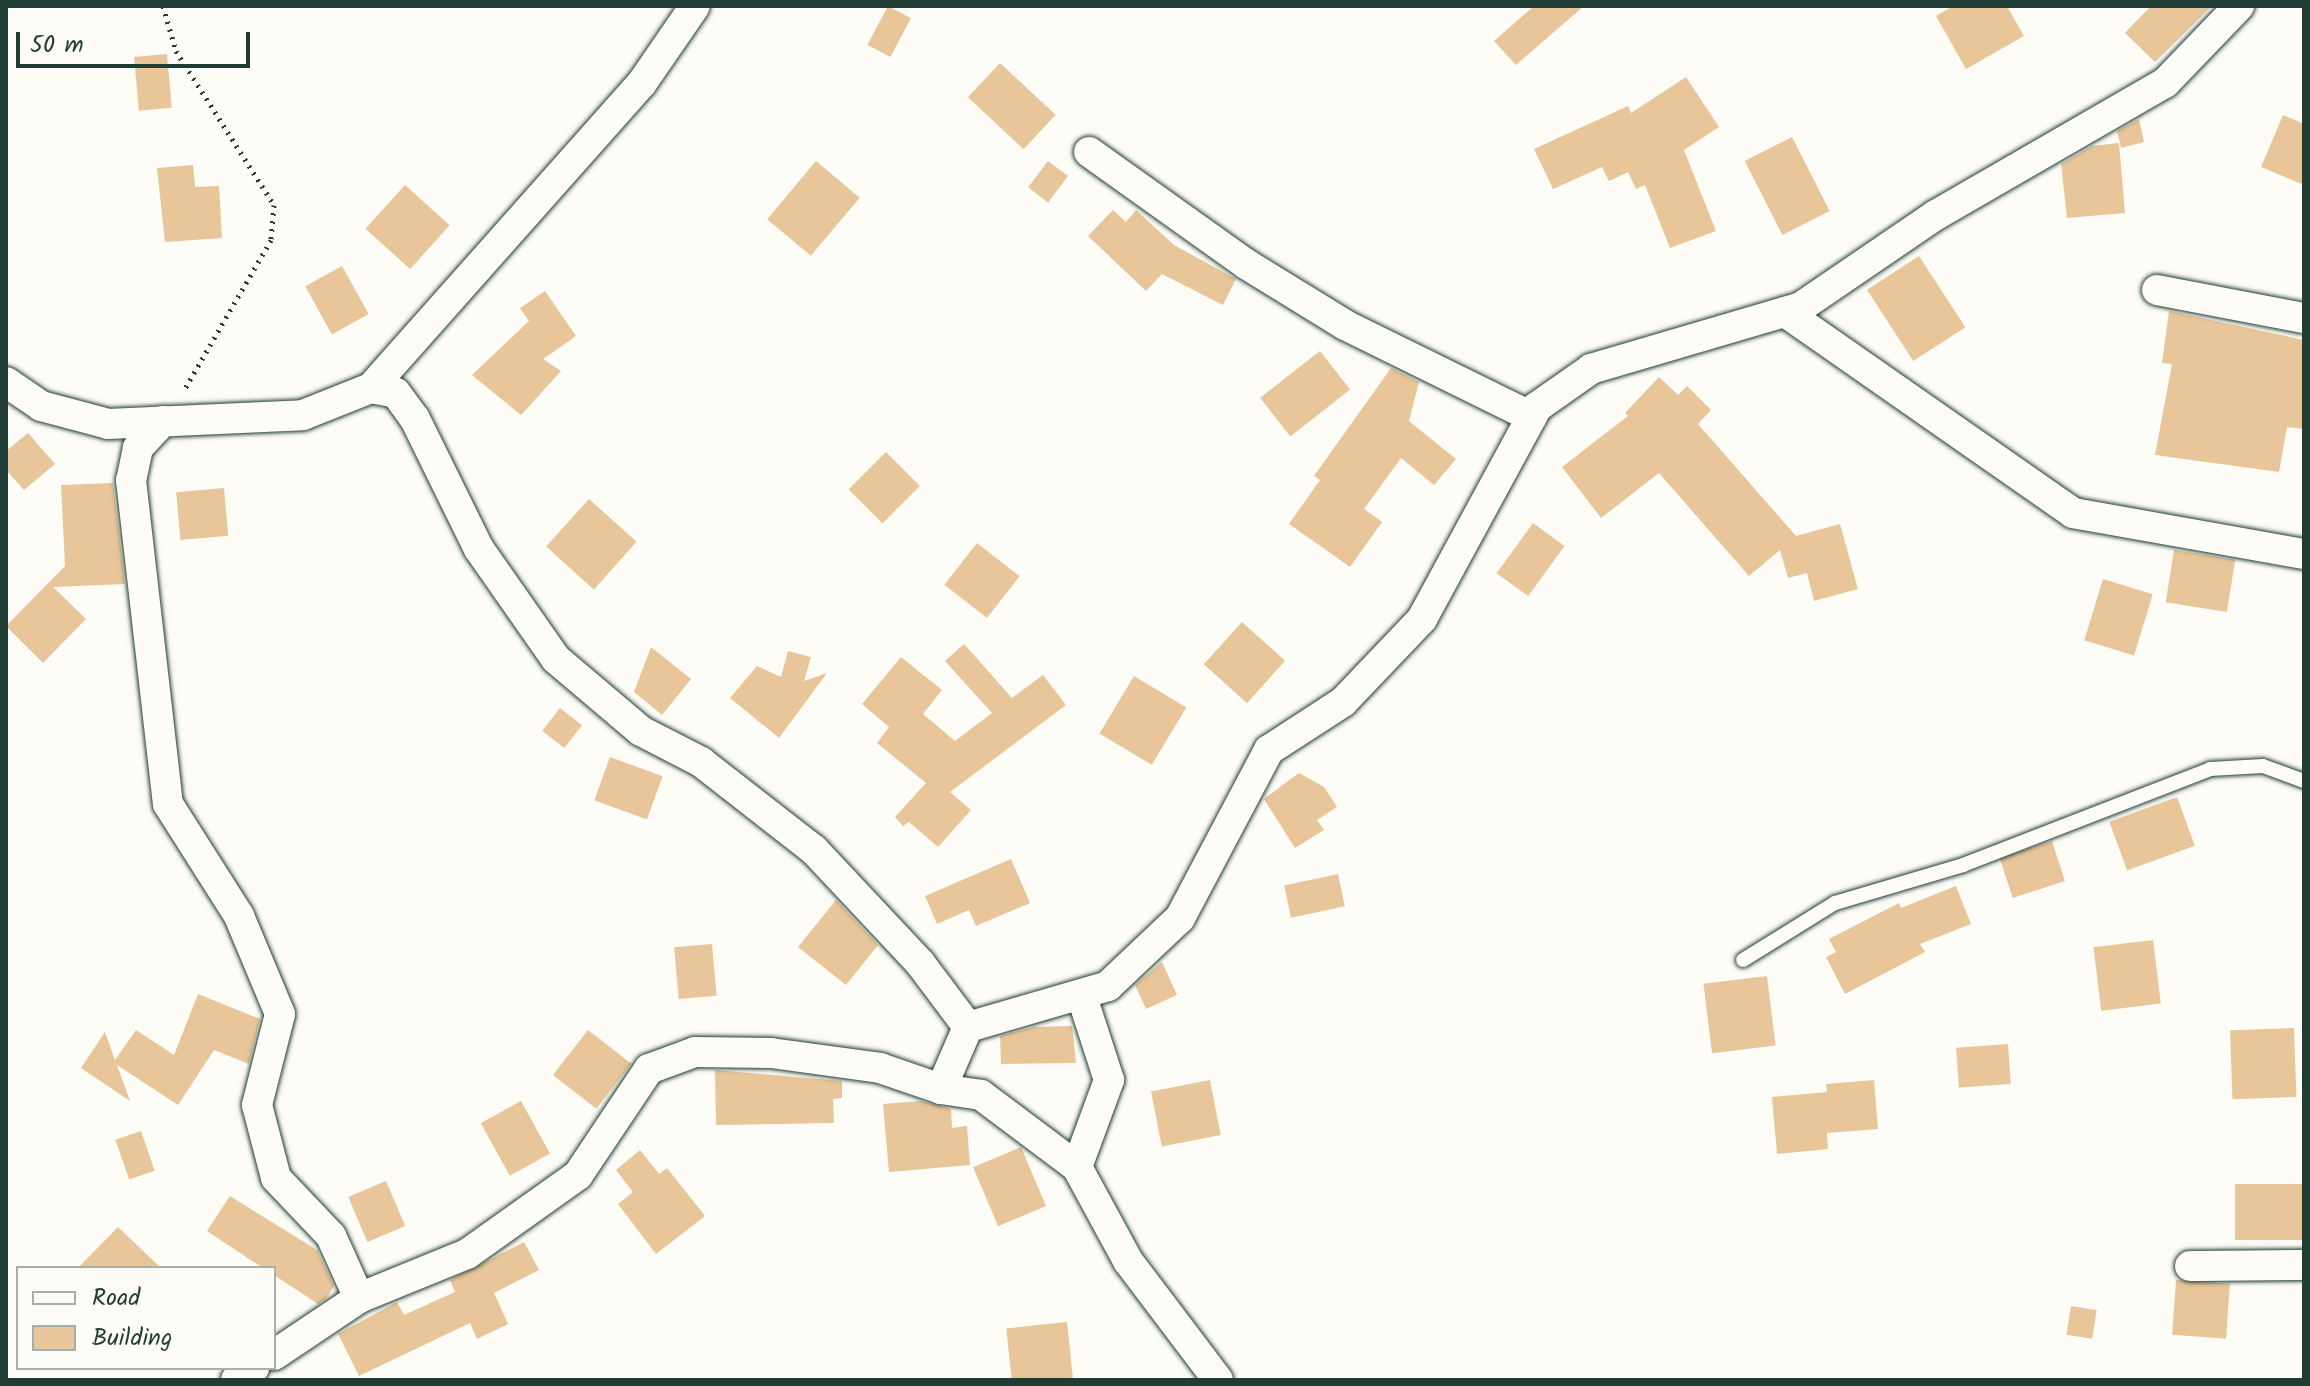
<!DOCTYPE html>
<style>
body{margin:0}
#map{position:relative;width:2310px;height:1386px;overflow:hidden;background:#fdfcf7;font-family:Kalam,sans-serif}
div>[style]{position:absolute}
.building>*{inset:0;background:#e8c69a;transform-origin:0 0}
.path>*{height:5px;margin-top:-2.5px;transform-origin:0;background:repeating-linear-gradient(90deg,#1f3d34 0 2px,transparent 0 8px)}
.roads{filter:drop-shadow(0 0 2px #1f3d34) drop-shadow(0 0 2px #1f3d34)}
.lane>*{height:14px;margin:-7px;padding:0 7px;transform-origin:7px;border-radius:7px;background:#fdfcf7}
.street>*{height:30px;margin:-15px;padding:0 15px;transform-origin:15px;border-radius:15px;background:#fdfcf7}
span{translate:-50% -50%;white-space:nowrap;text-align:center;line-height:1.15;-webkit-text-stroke:7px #fdfcf7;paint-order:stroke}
.frame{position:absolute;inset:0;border:8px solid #1f3d34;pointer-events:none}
.legend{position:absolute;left:16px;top:1266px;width:260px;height:104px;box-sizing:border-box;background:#fdfcf7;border:2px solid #a4b0a9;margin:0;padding:10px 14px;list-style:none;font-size:24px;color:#1f3d34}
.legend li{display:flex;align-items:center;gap:16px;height:40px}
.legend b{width:40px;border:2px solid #a4b0a9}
.scale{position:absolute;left:16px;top:32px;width:234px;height:36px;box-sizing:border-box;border:4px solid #1f3d34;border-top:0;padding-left:10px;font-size:24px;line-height:28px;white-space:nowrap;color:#1f3d34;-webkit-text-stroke:6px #fdfcf7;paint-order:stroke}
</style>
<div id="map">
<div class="building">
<div style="left:888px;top:6px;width:26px;height:44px;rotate:28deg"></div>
<div style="clip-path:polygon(1534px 6px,1584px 6px,1516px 65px,1494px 41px)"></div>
<div style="clip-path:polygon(1953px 6px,2007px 6px,2024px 36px,1966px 69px,1936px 16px)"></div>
<div style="clip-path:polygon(2151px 6px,2212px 6px,2155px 62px,2125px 33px)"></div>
<div style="left:167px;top:54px;width:54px;height:33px;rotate:85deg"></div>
<div style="left:1000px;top:63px;width:76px;height:47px;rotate:43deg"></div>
<div style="clip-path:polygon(1686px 77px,1719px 127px,1684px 150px,1716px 231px,1670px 248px,1645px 185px,1636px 189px,1628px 172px,1609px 181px,1602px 167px,1553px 189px,1534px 149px,1628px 106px,1631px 113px)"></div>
<div style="clip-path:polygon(2283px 115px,2304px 124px,2304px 185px,2261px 167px)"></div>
<div style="clip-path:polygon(2139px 119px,2144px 142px,2121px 148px,2117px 131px)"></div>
<div style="left:1792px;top:137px;width:83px;height:53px;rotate:63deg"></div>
<div style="clip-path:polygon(2119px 143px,2125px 213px,2067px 218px,2061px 164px,2092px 146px)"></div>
<div style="left:816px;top:161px;width:57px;height:76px;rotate:40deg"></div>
<div style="left:1048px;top:161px;width:25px;height:33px;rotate:37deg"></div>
<div style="clip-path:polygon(193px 165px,195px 187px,219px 186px,222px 238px,165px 242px,157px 168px)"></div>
<div style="left:405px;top:185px;width:60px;height:59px;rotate:42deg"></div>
<div style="clip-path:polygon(1113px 210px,1126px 222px,1136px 210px,1174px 245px,1236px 279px,1223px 305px,1162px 274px,1146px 291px,1088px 236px)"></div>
<div style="left:1919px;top:256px;width:85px;height:62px;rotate:57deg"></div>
<div style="left:342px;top:266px;width:55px;height:42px;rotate:61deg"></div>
<div style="clip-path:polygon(545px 291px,576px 336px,543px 359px,561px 371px,521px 415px,472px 375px,529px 321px,520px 308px)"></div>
<div style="clip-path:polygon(2169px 311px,2304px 340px,2304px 429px,2287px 427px,2279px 472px,2155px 455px,2172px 364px,2162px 363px)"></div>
<div style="left:1320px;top:351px;width:49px;height:76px;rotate:52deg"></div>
<div style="clip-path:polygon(1391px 368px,1419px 382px,1409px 421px,1456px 459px,1434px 485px,1401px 458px,1364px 509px,1382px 522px,1350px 567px,1289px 524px,1320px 480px,1314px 476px)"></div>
<div style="clip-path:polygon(1659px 377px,1678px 395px,1687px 386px,1711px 410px,1698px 424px,1796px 536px,1840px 524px,1858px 589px,1814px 601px,1807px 573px,1788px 578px,1780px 550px,1749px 576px,1659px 473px,1601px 518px,1562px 467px,1628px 416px,1625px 413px)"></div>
<div style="clip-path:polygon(28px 433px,55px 464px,24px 490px,6px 470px,6px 451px)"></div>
<div style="left:886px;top:452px;width:48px;height:53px;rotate:45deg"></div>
<div style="clip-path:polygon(113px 483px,125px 584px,53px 587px,86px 619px,43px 663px,6px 626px,65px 566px,61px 485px)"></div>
<div style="left:224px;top:488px;width:48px;height:48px;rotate:85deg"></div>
<div style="left:589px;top:499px;width:64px;height:64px;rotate:42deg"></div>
<div style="left:1533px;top:523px;width:39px;height:62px;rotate:36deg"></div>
<div style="left:977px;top:543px;width:54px;height:53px;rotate:38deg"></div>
<div style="left:2174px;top:550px;width:62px;height:53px;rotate:9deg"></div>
<div style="left:2103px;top:579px;width:52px;height:64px;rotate:17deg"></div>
<div style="left:1242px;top:622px;width:58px;height:57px;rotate:42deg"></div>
<div style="clip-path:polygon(964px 644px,1012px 698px,1043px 675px,1066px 705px,950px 792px,971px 810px,938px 847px,909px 822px,903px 826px,895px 817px,926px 783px,877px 743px,889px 727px,862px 704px,901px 657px,942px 690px,923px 714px,955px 741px,992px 713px,945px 661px)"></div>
<div style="clip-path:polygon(651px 647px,691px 679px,662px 715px,634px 692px)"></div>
<div style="clip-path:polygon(788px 651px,811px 657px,804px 681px,827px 673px,779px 738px,730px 698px,757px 666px,781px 677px)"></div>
<div style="left:1134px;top:676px;width:61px;height:67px;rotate:31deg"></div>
<div style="left:560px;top:708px;width:28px;height:29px;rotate:38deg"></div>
<div style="left:610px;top:757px;width:56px;height:46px;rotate:20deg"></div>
<div style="clip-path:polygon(1299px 773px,1324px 787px,1337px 807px,1317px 820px,1324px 830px,1295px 848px,1264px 799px)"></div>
<div style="left:2177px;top:797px;width:52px;height:72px;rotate:70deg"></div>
<div style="left:2052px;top:841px;width:42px;height:55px;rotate:72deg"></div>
<div style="clip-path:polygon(1011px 859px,1030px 903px,976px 926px,969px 910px,937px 924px,925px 896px)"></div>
<div style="left:1338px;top:874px;width:33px;height:55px;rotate:78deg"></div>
<div style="clip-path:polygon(1956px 886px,1971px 924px,1920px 944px,1925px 952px,1845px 994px,1826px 957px,1836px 952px,1829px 939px,1899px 903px,1901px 908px)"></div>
<div style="clip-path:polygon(836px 900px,878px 945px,846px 985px,798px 947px)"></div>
<div style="left:2153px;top:940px;width:64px;height:60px;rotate:83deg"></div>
<div style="left:712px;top:944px;width:52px;height:38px;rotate:85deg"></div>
<div style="clip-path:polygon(1162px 962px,1177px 995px,1146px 1009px,1135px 985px)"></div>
<div style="left:1767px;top:976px;width:70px;height:64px;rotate:83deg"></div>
<div style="clip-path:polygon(198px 994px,260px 1019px,249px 1064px,214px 1050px,178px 1105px,117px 1065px,130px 1101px,81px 1068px,105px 1032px,115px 1060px,136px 1030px,174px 1055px)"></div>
<div style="clip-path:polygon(1072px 1026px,1076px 1063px,1001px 1064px,1000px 1036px,1033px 1027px)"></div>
<div style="left:2294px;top:1028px;width:69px;height:64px;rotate:88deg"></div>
<div style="left:588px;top:1030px;width:55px;height:57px;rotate:38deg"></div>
<div style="left:2008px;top:1044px;width:40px;height:52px;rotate:86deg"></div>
<div style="clip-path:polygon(715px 1070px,842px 1081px,842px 1098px,833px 1099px,834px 1123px,716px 1125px)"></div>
<div style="left:1210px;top:1080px;width:56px;height:60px;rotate:79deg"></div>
<div style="clip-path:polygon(1874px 1080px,1878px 1129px,1827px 1133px,1828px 1149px,1777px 1154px,1772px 1097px,1827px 1092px,1826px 1084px)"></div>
<div style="left:521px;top:1101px;width:60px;height:46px;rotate:61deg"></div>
<div style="clip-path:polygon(921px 1101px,951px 1109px,952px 1128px,967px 1126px,970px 1165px,889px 1172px,883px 1104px)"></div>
<div style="left:141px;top:1131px;width:42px;height:27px;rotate:71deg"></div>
<div style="left:1021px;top:1147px;width:64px;height:52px;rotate:67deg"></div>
<div style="clip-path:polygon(640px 1150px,659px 1174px,667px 1168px,705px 1216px,656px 1254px,618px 1204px,633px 1192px,616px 1170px)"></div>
<div style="left:386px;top:1181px;width:49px;height:41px;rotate:67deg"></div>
<div style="left:2304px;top:1184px;width:56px;height:69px;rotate:90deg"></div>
<div style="clip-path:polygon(230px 1196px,317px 1250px,334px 1286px,326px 1299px,318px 1304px,274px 1275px,274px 1268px,263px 1268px,207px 1231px)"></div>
<div style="clip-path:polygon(118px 1227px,161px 1268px,78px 1268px)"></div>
<div style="clip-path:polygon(524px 1242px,539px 1270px,494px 1293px,508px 1324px,477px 1339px,470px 1323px,359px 1376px,338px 1334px,397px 1302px,404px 1315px,455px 1292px,450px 1280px)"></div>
<div style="left:2176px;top:1280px;width:54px;height:55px;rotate:4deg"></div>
<div style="left:2071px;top:1306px;width:26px;height:29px;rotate:9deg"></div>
<div style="left:1067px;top:1322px;width:56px;height:61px;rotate:84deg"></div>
</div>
<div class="path">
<div style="left:163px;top:6px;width:47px;rotate:73.9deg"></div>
<div style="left:176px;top:51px;width:183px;rotate:57.5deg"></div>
<div style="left:274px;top:205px;width:35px;rotate:95deg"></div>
<div style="left:271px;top:240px;width:173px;rotate:120.1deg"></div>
</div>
<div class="roads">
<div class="lane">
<div style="left:1743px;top:960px;width:108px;rotate:-31.8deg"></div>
<div style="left:1835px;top:903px;width:134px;rotate:-16.5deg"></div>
<div style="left:1963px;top:865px;width:265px;rotate:-21.2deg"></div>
<div style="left:2210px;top:769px;width:53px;rotate:-3.2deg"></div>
<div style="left:2263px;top:766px;width:44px;rotate:20.1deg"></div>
</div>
<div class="street">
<div style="left:1089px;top:152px;width:193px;rotate:35.5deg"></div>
<div style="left:1246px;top:264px;width:116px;rotate:31.6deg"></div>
<div style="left:1345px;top:325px;width:208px;rotate:26.2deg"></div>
<div style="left:2157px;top:290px;width:150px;rotate:10.8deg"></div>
<div style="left:1785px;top:312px;width:351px;rotate:34.9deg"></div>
<div style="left:2073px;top:513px;width:235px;rotate:10.1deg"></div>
<div style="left:6px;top:382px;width:42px;rotate:34.4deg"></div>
<div style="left:41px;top:406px;width:69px;rotate:15deg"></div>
<div style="left:108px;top:424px;width:195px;rotate:-2.6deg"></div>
<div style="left:303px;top:415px;width:73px;rotate:-21.7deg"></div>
<div style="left:371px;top:388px;width:25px;rotate:11deg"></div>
<div style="left:396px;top:393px;width:32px;rotate:54deg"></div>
<div style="left:415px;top:419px;width:145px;rotate:63.8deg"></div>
<div style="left:479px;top:549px;width:134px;rotate:55deg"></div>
<div style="left:556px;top:659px;width:111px;rotate:40.3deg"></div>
<div style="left:641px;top:731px;width:68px;rotate:27.3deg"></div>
<div style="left:701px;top:762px;width:143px;rotate:37.9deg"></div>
<div style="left:814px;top:850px;width:155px;rotate:46.8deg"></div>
<div style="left:920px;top:963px;width:80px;rotate:53.1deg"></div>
<div style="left:371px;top:388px;width:408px;rotate:-48.4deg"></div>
<div style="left:642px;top:83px;width:93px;rotate:-55.5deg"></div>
<div style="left:163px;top:421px;width:37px;rotate:133deg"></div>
<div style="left:138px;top:448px;width:33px;rotate:102deg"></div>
<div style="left:131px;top:480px;width:326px;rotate:83.5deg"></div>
<div style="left:168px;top:804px;width:133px;rotate:57.6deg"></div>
<div style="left:239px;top:916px;width:106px;rotate:67.3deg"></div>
<div style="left:280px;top:1014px;width:94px;rotate:104.2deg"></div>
<div style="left:257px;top:1105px;width:75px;rotate:75.4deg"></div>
<div style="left:276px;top:1178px;width:80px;rotate:46.5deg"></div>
<div style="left:331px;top:1236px;width:68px;rotate:65.7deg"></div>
<div style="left:941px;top:1089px;width:68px;rotate:-66.5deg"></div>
<div style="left:968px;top:1027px;width:146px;rotate:-16.3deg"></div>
<div style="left:1108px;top:986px;width:99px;rotate:-43.4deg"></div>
<div style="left:1180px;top:918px;width:190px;rotate:-62.1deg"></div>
<div style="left:1269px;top:750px;width:88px;rotate:-33deg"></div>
<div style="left:1343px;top:702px;width:115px;rotate:-46.4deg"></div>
<div style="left:1422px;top:619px;width:241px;rotate:-61.5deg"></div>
<div style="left:1537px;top:407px;width:66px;rotate:-35.1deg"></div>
<div style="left:1591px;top:369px;width:219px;rotate:-16.4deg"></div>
<div style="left:1801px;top:307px;width:163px;rotate:-34.3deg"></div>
<div style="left:1936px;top:215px;width:264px;rotate:-30deg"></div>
<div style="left:2165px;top:83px;width:107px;rotate:-46.1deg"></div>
<div style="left:1077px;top:1167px;width:93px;rotate:-69.8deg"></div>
<div style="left:1109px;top:1080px;width:90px;rotate:-108deg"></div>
<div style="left:2190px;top:1266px;width:114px;rotate:-0.5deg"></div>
<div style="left:274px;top:1355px;width:102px;rotate:-33.8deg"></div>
<div style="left:359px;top:1298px;width:117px;rotate:-22.2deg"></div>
<div style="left:467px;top:1254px;width:136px;rotate:-35.4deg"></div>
<div style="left:578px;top:1175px;width:128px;rotate:-56.2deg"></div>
<div style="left:649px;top:1069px;width:49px;rotate:-20.3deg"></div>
<div style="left:695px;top:1052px;width:76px;rotate:0.8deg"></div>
<div style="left:771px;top:1053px;width:110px;rotate:7.8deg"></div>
<div style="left:880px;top:1068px;width:65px;rotate:19deg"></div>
<div style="left:941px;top:1089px;width:40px;rotate:8.5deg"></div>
<div style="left:981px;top:1095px;width:120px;rotate:36.9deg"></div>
<div style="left:1077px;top:1167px;width:107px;rotate:61.5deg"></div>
<div style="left:1128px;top:1261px;width:149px;rotate:52.9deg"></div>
<div style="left:236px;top:1380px;width:22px;rotate:-34deg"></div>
</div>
</div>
<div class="frame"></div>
<ul class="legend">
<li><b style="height:10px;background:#fdfcf7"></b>Road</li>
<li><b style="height:22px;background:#e8c69a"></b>Building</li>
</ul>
<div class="scale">50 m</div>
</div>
